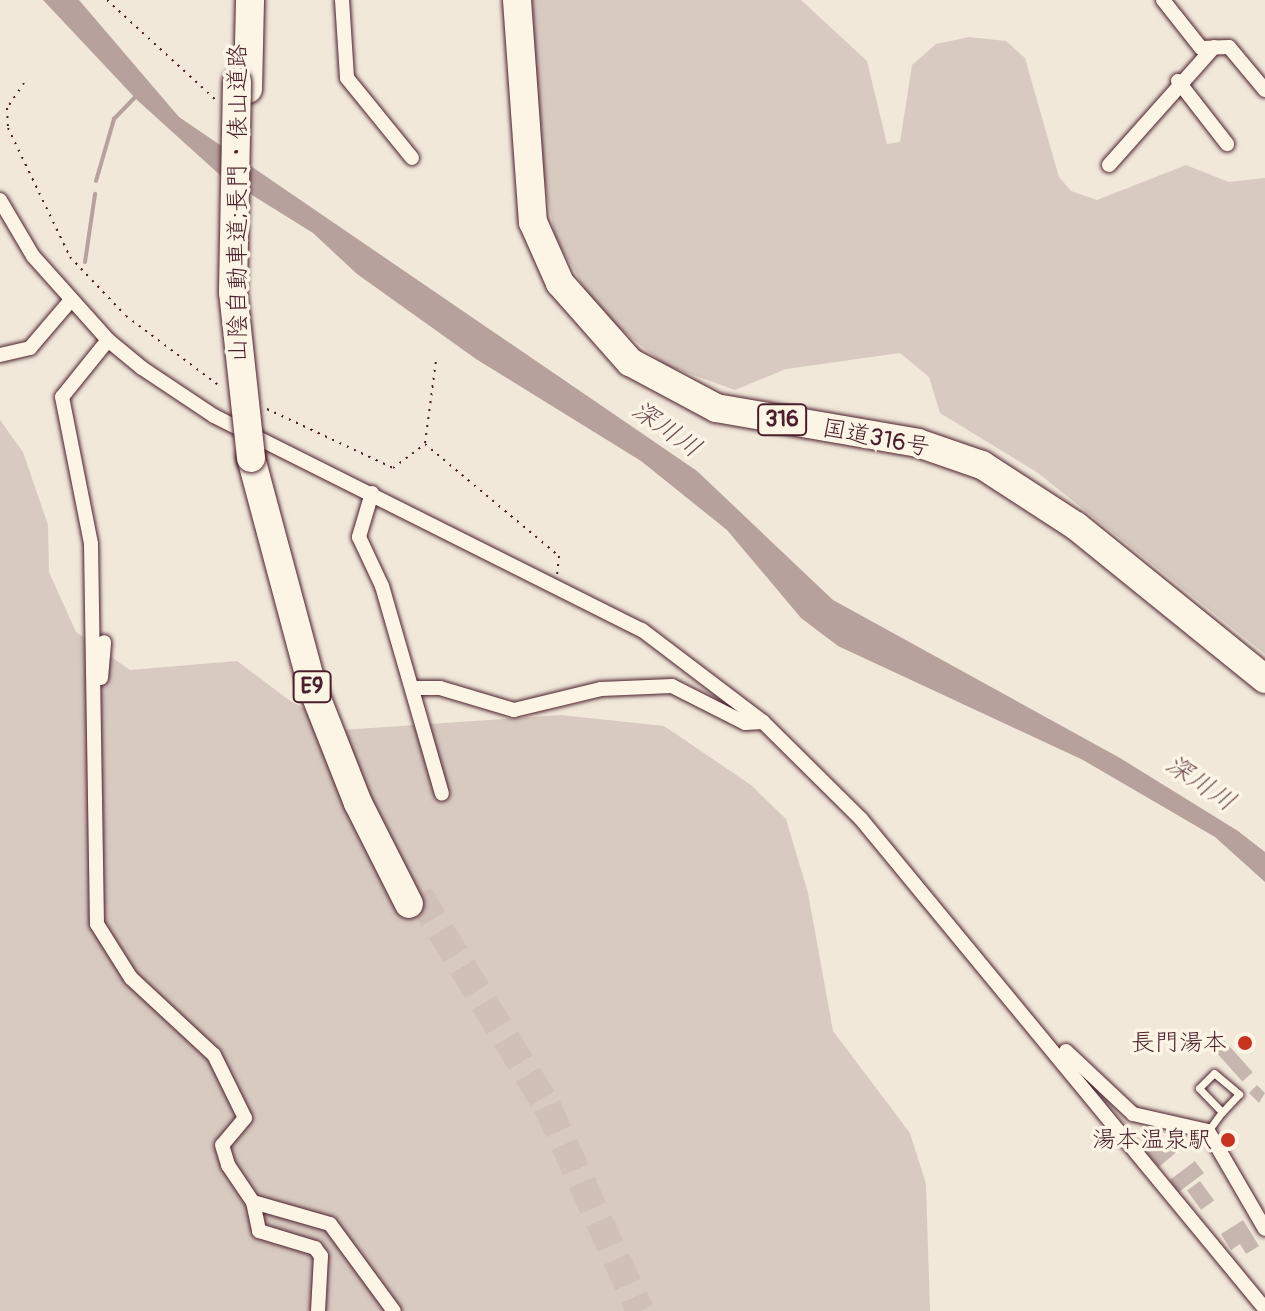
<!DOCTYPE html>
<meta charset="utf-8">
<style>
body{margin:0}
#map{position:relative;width:1265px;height:1311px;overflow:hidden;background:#f1e8da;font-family:Pangolin,"Klee One",sans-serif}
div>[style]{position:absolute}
.green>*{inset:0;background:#d8cac0}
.water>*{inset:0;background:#b6a19c}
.stream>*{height:4px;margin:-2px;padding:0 2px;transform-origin:2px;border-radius:2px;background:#b6a19c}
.building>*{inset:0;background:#c7b6af;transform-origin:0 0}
.highway-tunnel>*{height:28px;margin-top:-14px;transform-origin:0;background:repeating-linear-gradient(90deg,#d0c0b7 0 28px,transparent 0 42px)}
.path>*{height:2px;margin-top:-1px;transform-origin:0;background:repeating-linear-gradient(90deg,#4a1f2b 0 2px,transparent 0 8px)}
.roads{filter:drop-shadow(0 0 2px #4a1f2b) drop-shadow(0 0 2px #4a1f2b)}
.lane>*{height:7px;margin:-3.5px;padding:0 3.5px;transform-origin:3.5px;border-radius:3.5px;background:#fcf5e5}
.street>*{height:14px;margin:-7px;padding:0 7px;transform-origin:7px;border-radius:7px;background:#fcf5e5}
.highway>*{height:28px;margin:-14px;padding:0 14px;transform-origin:14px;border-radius:14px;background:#fcf5e5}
.bridges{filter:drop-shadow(0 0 2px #4a1f2b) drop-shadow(0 0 2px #4a1f2b)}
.highway-bridge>*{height:28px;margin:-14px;padding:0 14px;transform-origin:14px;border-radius:14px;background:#fcf5e5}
.dots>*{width:22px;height:22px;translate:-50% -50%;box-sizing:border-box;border:4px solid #fcf5e5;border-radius:50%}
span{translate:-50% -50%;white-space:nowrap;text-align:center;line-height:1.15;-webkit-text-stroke:7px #fcf5e5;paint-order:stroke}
.shield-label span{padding:2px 6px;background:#fcf5e5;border:2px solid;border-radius:6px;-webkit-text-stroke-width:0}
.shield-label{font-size:22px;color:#4a1f2b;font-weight:700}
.street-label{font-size:24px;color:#4a1f2b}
.poi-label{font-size:24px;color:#4a1f2b}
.right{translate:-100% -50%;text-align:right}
.water-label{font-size:26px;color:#704c53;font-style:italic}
</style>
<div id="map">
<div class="green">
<div style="clip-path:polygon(532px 0,801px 0,867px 61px,887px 144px,900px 142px,912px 65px,936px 44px,969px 37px,1006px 41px,1025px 58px,1059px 177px,1071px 191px,1097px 200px,1186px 165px,1229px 182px,1265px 178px,1265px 654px,1038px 473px,940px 413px,929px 377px,900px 353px,786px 369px,735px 390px,665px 365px,597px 310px,555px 237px,538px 146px)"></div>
<div style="clip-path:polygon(0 420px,23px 452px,48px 525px,49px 572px,76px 632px,130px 670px,237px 661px,289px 700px,342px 730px,561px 715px,664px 726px,751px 785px,786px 819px,808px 893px,833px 1031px,910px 1133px,926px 1184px,930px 1311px,0 1311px)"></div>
</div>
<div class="water">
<div style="clip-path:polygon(43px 0,79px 0,179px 117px,697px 471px,833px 600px,1120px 758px,1238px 831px,1265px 852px,1265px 882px,1215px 837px,1083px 760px,838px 646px,801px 618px,727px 530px,641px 461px,476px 359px,357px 274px,313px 233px,220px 175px,137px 100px)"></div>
</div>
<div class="stream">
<div style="left:96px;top:181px;width:65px;rotate:-73.8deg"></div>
<div style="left:114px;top:119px;width:33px;rotate:-46deg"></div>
<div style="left:85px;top:262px;width:69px;rotate:-81.6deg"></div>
</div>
<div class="building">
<div style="left:1222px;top:1038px;width:46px;height:14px;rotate:48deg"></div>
<div style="clip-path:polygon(1257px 1085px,1265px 1093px,1259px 1103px,1249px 1093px)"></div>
<div style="clip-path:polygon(1148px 1139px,1153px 1144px,1170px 1139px,1179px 1150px,1159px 1167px,1140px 1146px)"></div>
<div style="left:1195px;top:1161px;width:15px;height:32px;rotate:53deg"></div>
<div style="left:1200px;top:1181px;width:24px;height:16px;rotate:54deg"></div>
<div style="clip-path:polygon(1243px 1220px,1259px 1246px,1246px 1254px,1240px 1244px,1231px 1250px,1221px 1234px)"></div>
</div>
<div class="highway-tunnel">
<div style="left:419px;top:895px;width:247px;rotate:58.8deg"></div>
<div style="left:547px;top:1106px;width:225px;rotate:65.6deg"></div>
</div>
<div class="path">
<div style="left:107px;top:0;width:149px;rotate:42.6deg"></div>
<div style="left:24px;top:83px;width:30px;rotate:124deg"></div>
<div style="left:7px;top:108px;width:20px;rotate:87deg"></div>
<div style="left:8px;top:128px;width:143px;rotate:64.3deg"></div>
<div style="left:70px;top:257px;width:81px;rotate:46.5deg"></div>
<div style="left:126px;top:316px;width:119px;rotate:36.8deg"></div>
<div style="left:267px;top:409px;width:139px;rotate:25.1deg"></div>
<div style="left:393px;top:468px;width:40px;rotate:-37deg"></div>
<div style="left:425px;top:444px;width:175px;rotate:39.9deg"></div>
<div style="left:559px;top:556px;width:18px;rotate:96deg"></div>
<div style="left:425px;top:443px;width:83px;rotate:-82.4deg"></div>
</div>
<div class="roads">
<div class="lane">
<div style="left:1208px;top:1131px;width:24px;rotate:-54deg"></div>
<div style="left:1222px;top:1112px;width:33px;rotate:-134deg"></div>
<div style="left:1199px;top:1088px;width:21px;rotate:-45deg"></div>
<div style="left:1214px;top:1073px;width:33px;rotate:40deg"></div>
<div style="left:1239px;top:1094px;width:25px;rotate:133deg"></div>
</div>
<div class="street">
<div style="left:342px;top:0;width:78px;rotate:86.3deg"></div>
<div style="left:347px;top:78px;width:103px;rotate:50.9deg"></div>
<div style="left:1163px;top:0;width:61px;rotate:51.6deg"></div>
<div style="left:1201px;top:48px;width:28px;rotate:-2deg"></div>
<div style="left:1229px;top:47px;width:56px;rotate:50.1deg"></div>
<div style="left:1178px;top:81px;width:80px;rotate:52.1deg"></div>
<div style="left:1109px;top:165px;width:158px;rotate:-48.3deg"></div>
<div style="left:0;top:200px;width:65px;rotate:59.5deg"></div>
<div style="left:33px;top:256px;width:113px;rotate:48.2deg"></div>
<div style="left:108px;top:340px;width:44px;rotate:39.5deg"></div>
<div style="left:142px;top:368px;width:87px;rotate:33.7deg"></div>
<div style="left:214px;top:416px;width:479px;rotate:26.6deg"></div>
<div style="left:642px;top:630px;width:152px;rotate:37.2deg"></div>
<div style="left:763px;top:722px;width:138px;rotate:44.7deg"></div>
<div style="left:861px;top:819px;width:635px;rotate:50.49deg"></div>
<div style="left:108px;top:340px;width:73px;rotate:128.9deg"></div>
<div style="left:62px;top:397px;width:150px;rotate:78.8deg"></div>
<div style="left:91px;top:544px;width:380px;rotate:89.1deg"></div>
<div style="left:97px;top:924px;width:64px;rotate:57.8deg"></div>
<div style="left:131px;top:978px;width:113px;rotate:42.9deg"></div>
<div style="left:214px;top:1055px;width:70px;rotate:63.8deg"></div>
<div style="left:245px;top:1118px;width:35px;rotate:130deg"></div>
<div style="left:222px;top:1145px;width:21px;rotate:73deg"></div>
<div style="left:228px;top:1165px;width:45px;rotate:56deg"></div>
<div style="left:253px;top:1202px;width:30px;rotate:78deg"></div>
<div style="left:259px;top:1231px;width:59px;rotate:16.9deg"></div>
<div style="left:315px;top:1248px;width:10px;rotate:53deg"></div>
<div style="left:321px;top:1256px;width:55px;rotate:93.1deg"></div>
<div style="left:0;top:355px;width:31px;rotate:-13deg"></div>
<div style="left:30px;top:348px;width:63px;rotate:-49.5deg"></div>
<div style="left:372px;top:493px;width:46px;rotate:106.5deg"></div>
<div style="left:359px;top:537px;width:54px;rotate:64.9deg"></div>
<div style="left:382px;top:586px;width:216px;rotate:73.9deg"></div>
<div style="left:101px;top:678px;width:36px;rotate:-85deg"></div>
<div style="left:412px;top:688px;width:28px"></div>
<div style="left:440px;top:688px;width:77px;rotate:16.6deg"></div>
<div style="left:514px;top:710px;width:89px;rotate:-13.6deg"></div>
<div style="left:601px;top:689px;width:71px;rotate:-2.4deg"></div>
<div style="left:672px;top:686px;width:82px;rotate:26.9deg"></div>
<div style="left:745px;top:723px;width:18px;rotate:-3deg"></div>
<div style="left:1066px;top:1051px;width:92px;rotate:43.2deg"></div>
<div style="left:1133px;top:1114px;width:77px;rotate:12.8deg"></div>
<div style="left:1208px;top:1131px;width:113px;rotate:59.8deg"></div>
<div style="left:253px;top:1202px;width:80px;rotate:15.9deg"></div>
<div style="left:330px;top:1224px;width:108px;rotate:53.7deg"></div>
</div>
<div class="highway">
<div style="left:517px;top:0;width:223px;rotate:85.9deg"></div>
<div style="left:533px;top:222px;width:67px;rotate:66.1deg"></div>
<div style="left:560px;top:283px;width:106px;rotate:48.5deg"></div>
<div style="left:630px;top:362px;width:98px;rotate:28.1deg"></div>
<div style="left:716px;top:408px;width:205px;rotate:9.8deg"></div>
<div style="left:918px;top:443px;width:68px;rotate:19deg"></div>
<div style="left:982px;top:465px;width:112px;rotate:33deg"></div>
<div style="left:1076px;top:526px;width:243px;rotate:39deg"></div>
<div style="left:248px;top:89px;width:89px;rotate:-88.7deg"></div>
<div style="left:251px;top:458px;width:239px;rotate:75deg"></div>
<div style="left:313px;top:689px;width:123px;rotate:68.5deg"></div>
<div style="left:358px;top:803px;width:113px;rotate:63.2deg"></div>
</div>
</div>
<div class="bridges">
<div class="highway-bridge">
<div style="left:237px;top:82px;width:210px;rotate:91.1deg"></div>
<div style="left:233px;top:292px;width:167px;rotate:83.8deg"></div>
</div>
</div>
<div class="dots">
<div style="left:1245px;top:1043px;background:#c8321e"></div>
<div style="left:1228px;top:1140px;background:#c8321e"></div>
</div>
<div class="shield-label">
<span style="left:782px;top:420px">316</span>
<span style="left:312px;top:687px">E9</span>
</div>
<div class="street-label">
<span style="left:238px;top:203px;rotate:-90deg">山陰自動車道;長門・俵山道路</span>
<span style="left:876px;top:438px;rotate:11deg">国道316号</span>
</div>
<div class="poi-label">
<span class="right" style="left:1227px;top:1043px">長門湯本</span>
<span class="right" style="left:1212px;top:1140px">湯本温泉駅</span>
</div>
<div class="water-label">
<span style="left:666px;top:430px;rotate:35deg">深川川</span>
<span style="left:1200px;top:784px;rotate:34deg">深川川</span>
</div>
</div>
